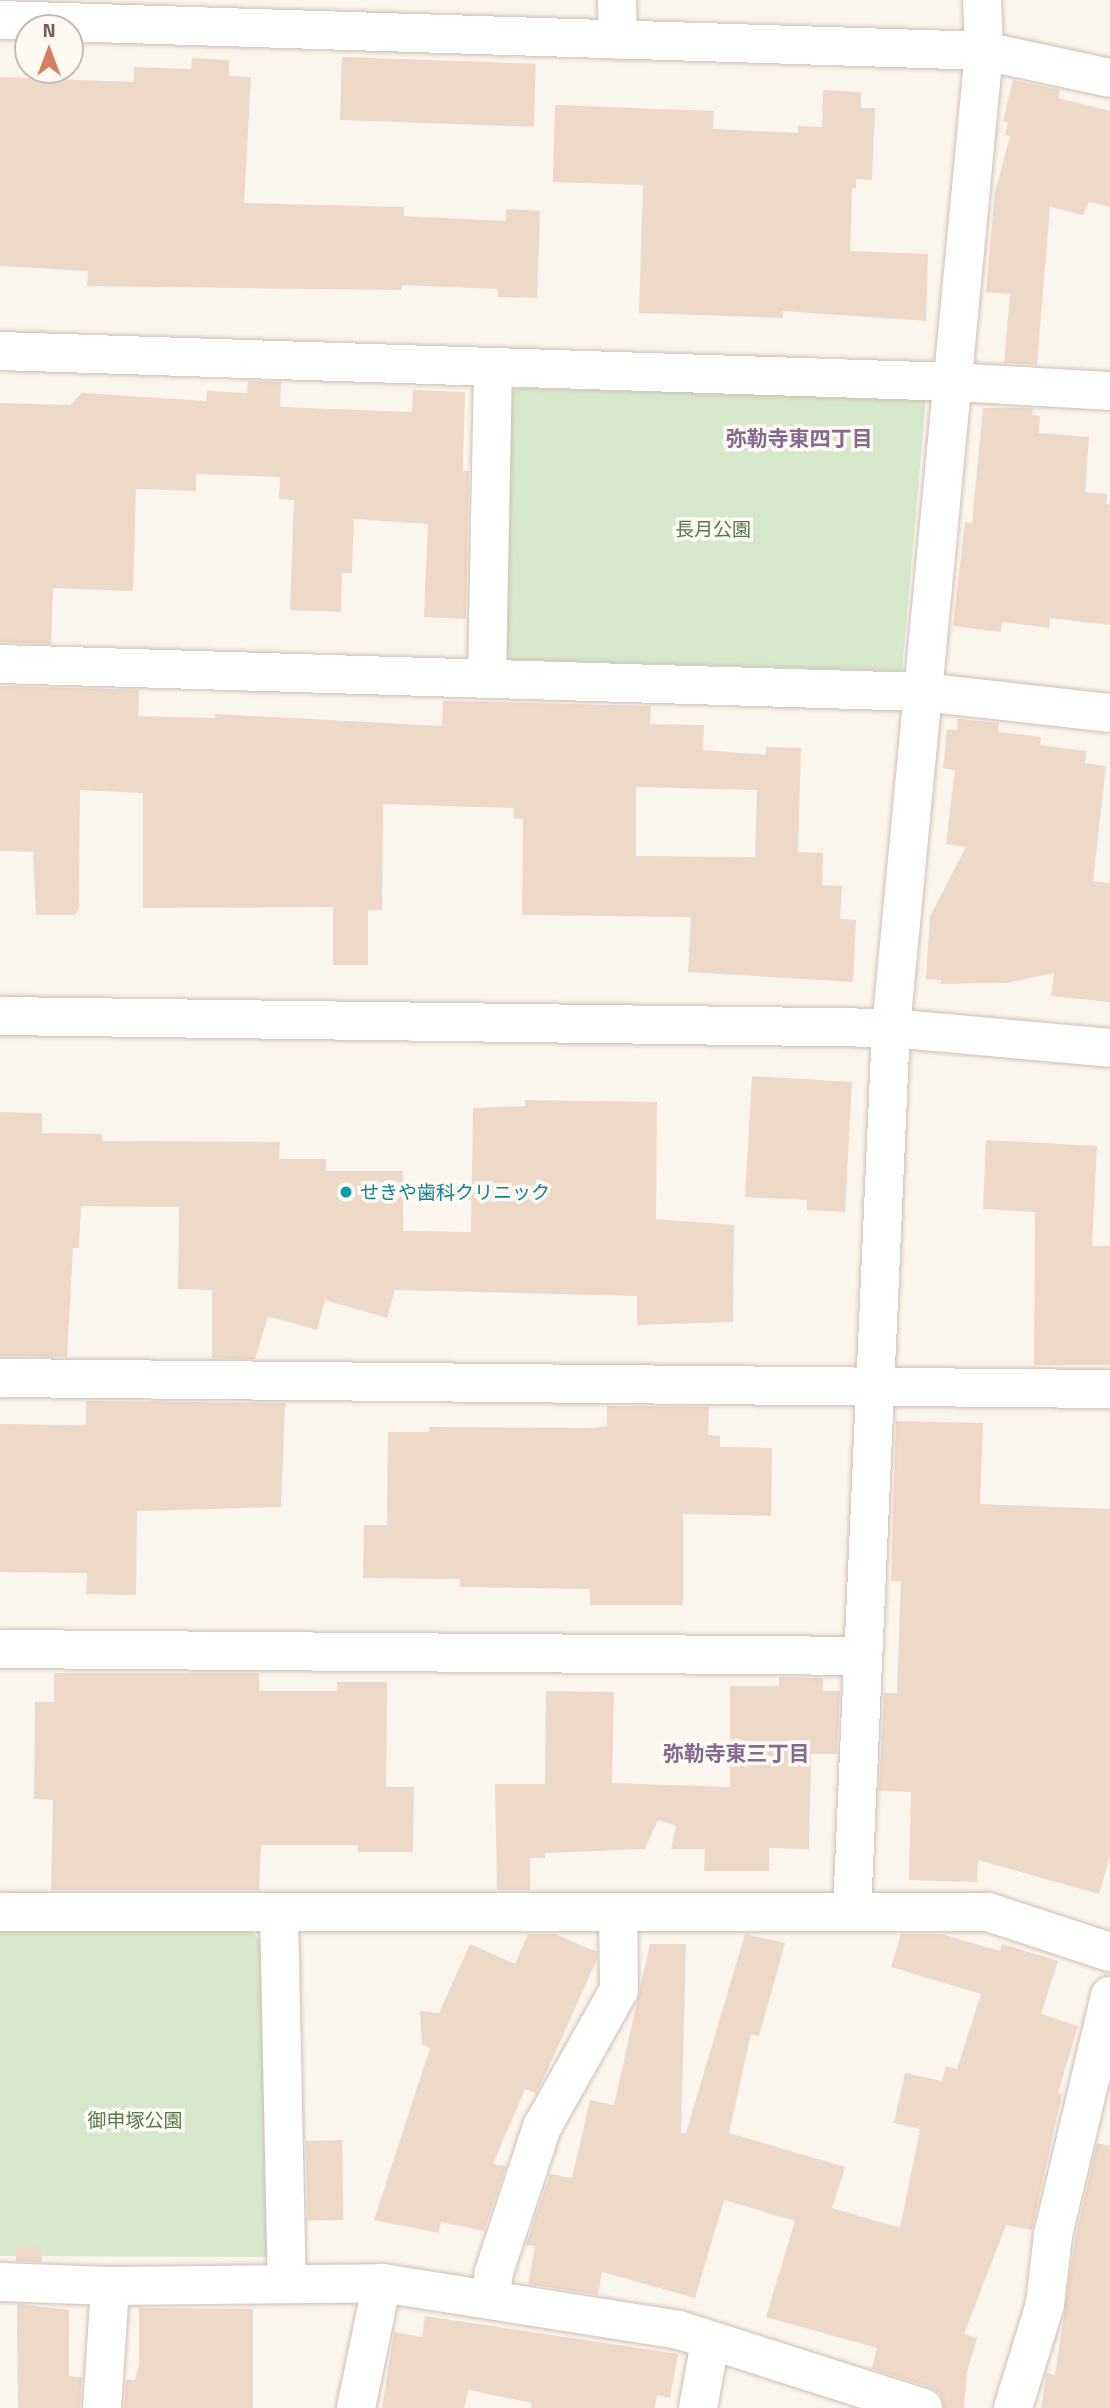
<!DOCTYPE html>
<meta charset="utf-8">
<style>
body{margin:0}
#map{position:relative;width:1110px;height:2408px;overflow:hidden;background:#fbf6ed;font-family:"Titillium Web","Noto Sans JP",sans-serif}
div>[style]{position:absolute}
.green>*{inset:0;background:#d6e8cc}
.building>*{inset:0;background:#eed8c7;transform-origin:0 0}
.roads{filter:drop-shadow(0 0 2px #cdbfb3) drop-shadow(0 0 2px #cdbfb3)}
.minor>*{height:38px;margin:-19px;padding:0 19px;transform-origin:19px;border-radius:19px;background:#fff}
.tertiary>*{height:38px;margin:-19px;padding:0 19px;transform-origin:19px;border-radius:19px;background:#fff}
.dots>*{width:19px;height:19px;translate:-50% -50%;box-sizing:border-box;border:4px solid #fefaf3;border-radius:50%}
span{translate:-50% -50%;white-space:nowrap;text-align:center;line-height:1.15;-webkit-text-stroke:7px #fefaf3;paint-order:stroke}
.park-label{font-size:19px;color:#56784b}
.culture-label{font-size:19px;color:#0d838f}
.left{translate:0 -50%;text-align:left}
.neighbourhood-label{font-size:21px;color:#846a8f;font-weight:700}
.north{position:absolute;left:14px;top:14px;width:70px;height:70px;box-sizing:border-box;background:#fefaf3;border:2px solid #c7bcb2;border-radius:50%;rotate:0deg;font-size:19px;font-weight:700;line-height:28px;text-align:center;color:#745f51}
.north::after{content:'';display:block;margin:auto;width:24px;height:32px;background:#d78060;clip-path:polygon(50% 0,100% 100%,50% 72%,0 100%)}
</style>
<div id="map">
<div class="green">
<div style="clip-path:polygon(517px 388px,926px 398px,902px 671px,512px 660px,499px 646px,504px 400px)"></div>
<div style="clip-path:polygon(0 1925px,249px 1929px,263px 1942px,269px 2257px,0 2256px)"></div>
</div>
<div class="building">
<div style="left:342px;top:57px;width:194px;height:63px;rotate:2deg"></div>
<div style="clip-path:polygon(192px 58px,229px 60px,229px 76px,251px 77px,244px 203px,404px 207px,404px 216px,506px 221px,506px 209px,540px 211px,537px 298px,498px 297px,498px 289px,402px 285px,401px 290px,87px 286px,88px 271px,0 266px,0 77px,134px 82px,134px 67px,191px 69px)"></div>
<div style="clip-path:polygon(1013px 80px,1060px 90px,1058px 98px,1110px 111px,1110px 207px,1089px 202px,1083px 215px,1050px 207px,1037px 365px,1004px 363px,1010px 294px,986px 292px,995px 192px,1010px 136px,1005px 135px,1008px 122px,1003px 121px)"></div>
<div style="clip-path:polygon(823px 90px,861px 92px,861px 108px,875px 108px,872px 180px,856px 179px,856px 188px,852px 188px,850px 251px,928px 254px,926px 321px,783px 311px,783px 318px,639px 313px,643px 185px,553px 182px,555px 105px,714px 111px,713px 129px,798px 133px,798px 126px,822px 127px)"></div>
<div style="clip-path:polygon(248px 381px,281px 382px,280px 407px,412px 412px,413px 390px,465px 392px,463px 471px,469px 471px,466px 619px,424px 617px,428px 524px,354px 519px,352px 573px,342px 573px,341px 612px,290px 610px,294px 500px,279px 499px,280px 477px,196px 474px,196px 491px,136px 489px,133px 591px,53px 588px,51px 644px,0 642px,0 403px,70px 405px,82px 393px,206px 401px,207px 391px,247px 393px)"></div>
<div style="clip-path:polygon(983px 408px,1033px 408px,1032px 415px,1040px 416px,1039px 433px,1089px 437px,1085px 492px,1107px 494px,1106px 504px,1110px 505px,1110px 625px,1050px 618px,1049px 628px,1002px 622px,1001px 632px,953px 626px,965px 522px,972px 523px)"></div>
<div style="clip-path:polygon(evenodd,0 686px,139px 690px,138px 716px,215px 718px,215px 714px,442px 726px,443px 701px,651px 706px,650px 724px,704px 725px,703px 750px,766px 755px,766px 747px,801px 748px,798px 852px,823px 853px,822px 885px,842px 886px,840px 919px,856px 920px,853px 982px,688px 972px,691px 917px,522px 915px,523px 819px,513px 818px,514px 808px,383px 804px,382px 910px,368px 910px,368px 965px,333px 965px,333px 907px,143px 908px,143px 793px,80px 790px,79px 908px,75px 915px,36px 915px,33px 852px,0 851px,0 686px,636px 787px,757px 790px,755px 857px,636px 856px,636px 787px)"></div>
<div style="clip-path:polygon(958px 719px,999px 723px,998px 732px,1041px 737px,1040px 745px,1086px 751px,1085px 763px,1106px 766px,1093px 881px,1110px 883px,1110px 1002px,1051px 996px,1054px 973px,1006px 983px,940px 984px,941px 980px,926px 979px,930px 916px,966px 847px,946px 844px,955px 770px,943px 768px,947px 729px,957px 730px)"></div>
<div style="clip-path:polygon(752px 1076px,852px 1082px,845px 1212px,807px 1210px,807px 1200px,745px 1197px)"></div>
<div style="clip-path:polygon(525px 1100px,657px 1102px,656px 1219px,734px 1225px,733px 1322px,637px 1325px,637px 1296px,395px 1290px,387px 1318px,325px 1300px,317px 1330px,268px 1316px,255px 1359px,212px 1358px,212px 1290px,178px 1289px,179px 1207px,81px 1206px,79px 1248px,73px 1248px,67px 1357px,0 1356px,0 1112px,42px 1113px,42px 1133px,102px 1134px,102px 1141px,280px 1142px,279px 1159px,326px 1159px,326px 1171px,403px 1171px,403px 1231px,471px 1232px,473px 1108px,525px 1106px)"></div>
<div style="clip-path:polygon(986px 1140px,1097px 1146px,1092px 1246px,1110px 1246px,1110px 1365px,1034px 1365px,1035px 1212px,983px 1209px)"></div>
<div style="clip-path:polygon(86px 1401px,285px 1403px,281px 1507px,137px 1511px,136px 1595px,86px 1594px,87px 1573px,0 1572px,0 1424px,86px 1425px)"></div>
<div style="clip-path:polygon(607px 1406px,709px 1407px,708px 1435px,720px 1436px,720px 1447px,772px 1448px,771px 1516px,683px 1514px,683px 1605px,590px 1605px,590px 1589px,460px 1587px,460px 1579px,363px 1578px,364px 1525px,387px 1525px,388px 1432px,429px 1432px,429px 1427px,592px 1428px,607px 1426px)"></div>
<div style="clip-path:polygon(896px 1421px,983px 1423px,980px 1504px,1110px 1509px,1110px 1856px,1099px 1894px,978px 1860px,977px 1882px,909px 1880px,911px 1792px,879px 1791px,884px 1693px,897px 1693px,901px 1581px,891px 1581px)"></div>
<div style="clip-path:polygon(54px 1673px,259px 1673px,259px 1691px,337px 1691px,337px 1682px,387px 1682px,386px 1787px,414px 1787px,413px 1852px,358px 1852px,358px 1845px,261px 1845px,259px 1890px,51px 1890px,53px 1800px,34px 1799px,35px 1702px,54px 1702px)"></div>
<div style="clip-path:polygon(779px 1677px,823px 1678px,823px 1691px,840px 1691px,837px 1754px,811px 1754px,809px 1849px,769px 1848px,769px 1871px,704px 1871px,705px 1849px,671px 1849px,676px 1826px,658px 1820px,645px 1849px,545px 1853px,545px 1858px,530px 1858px,530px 1890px,497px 1890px,495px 1784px,545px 1784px,546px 1691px,614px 1692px,612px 1783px,730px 1787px,730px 1686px,779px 1686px)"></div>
<div style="clip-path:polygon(528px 1934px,555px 1934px,597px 1952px,597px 1959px,541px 2084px,536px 2093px,525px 2089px,493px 2164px,506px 2166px,484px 2231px,441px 2222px,439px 2233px,374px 2220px,430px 2048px,422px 2045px,420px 2011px,439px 2013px,470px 1944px,515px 1964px)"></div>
<div style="clip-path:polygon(745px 1934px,785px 1943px,759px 2036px,751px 2034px,729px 2133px,845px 2167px,832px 2208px,900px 2228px,920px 2129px,894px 2123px,905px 2073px,942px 2081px,946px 2066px,957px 2069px,981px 1994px,891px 1967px,901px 1934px,941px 1934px,1000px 1951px,1002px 1944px,1058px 1961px,1041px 2014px,1078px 2026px,1058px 2093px,1062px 2094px,1032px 2230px,1006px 2225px,964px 2334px,977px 2338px,967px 2372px,964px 2408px,944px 2408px,940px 2394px,930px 2387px,872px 2369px,877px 2348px,766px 2317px,795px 2221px,724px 2200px,695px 2298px,602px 2272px,598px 2295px,528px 2284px,535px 2246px,526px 2245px,550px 2174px,572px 2178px,590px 2100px,614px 2105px,650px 1944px,686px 1944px,681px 2133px,686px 2133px)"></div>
<div style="left:342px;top:2140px;width:80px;height:36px;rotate:89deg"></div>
<div style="clip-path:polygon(1097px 2143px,1110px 2146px,1110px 2408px,1041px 2408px,1047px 2373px,1055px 2375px,1075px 2239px)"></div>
<div style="clip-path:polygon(41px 2247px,42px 2262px,16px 2261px,16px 2248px)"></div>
<div style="clip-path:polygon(17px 2304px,69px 2310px,69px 2376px,82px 2377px,80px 2408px,18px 2408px)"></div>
<div style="clip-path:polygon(139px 2308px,253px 2309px,253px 2408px,124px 2408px,126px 2380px,135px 2380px,139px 2364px)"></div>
<div style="clip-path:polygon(425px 2316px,678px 2354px,670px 2398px,657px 2395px,655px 2408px,531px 2408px,532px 2403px,468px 2390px,464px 2408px,382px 2408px,394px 2332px,422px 2337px)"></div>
</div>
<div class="roads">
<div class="minor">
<div style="left:617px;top:0;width:40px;rotate:88.6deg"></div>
<div style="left:0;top:20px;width:984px;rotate:1.8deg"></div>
<div style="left:984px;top:51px;width:129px;rotate:12.1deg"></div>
<div style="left:0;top:351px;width:954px;rotate:1.86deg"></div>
<div style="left:953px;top:382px;width:157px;rotate:3.3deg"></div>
<div style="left:0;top:664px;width:923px;rotate:1.74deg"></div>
<div style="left:923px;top:692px;width:188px;rotate:6.4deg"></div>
<div style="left:487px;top:679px;width:312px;rotate:-88.9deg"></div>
<div style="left:0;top:1378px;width:1110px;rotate:0.57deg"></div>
<div style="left:0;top:1649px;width:863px;rotate:0.46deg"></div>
<div style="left:852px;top:1911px;width:884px;rotate:-87.47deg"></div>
<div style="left:891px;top:1028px;width:981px;rotate:-84.56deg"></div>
<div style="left:984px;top:51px;width:51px;rotate:-92.2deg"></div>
<div style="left:0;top:1912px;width:988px"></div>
<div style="left:988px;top:1912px;width:128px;rotate:18.2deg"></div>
<div style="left:279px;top:1913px;width:370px;rotate:88.8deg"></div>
<div style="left:0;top:2282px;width:110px;rotate:2.1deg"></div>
<div style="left:110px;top:2286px;width:272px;rotate:-0.6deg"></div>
<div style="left:382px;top:2283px;width:301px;rotate:9deg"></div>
<div style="left:679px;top:2330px;width:256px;rotate:17.7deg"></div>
<div style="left:490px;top:2300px;width:28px;rotate:-82deg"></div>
<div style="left:494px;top:2272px;width:153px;rotate:-71.7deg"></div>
<div style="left:542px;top:2127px;width:157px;rotate:-60.7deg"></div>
<div style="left:619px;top:1990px;width:77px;rotate:-90.7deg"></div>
<div style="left:102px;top:2408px;width:122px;rotate:-86.2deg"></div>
<div style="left:356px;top:2408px;width:128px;rotate:-78.3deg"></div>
<div style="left:698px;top:2408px;width:67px;rotate:-79.7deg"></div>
<div style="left:1013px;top:2408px;width:109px;rotate:-72.9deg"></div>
<div style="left:1045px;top:2304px;width:69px;rotate:-83.4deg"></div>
<div style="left:1053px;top:2235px;width:246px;rotate:-76.6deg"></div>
</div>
<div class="tertiary">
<div style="left:0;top:1016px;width:891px;rotate:0.77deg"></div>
<div style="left:891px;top:1028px;width:220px;rotate:5.2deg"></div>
</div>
</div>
<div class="dots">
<div style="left:346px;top:1192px;background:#0f9aa8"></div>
</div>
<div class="park-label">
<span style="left:713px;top:529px">長月公園</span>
<span style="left:135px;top:2120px">御申塚公園</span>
</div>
<div class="culture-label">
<span class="left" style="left:360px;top:1192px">せきや歯科クリニック</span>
</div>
<div class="neighbourhood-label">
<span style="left:799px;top:438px">弥勒寺東四丁目</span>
<span style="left:736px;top:1753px">弥勒寺東三丁目</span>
</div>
<div class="north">N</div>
</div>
